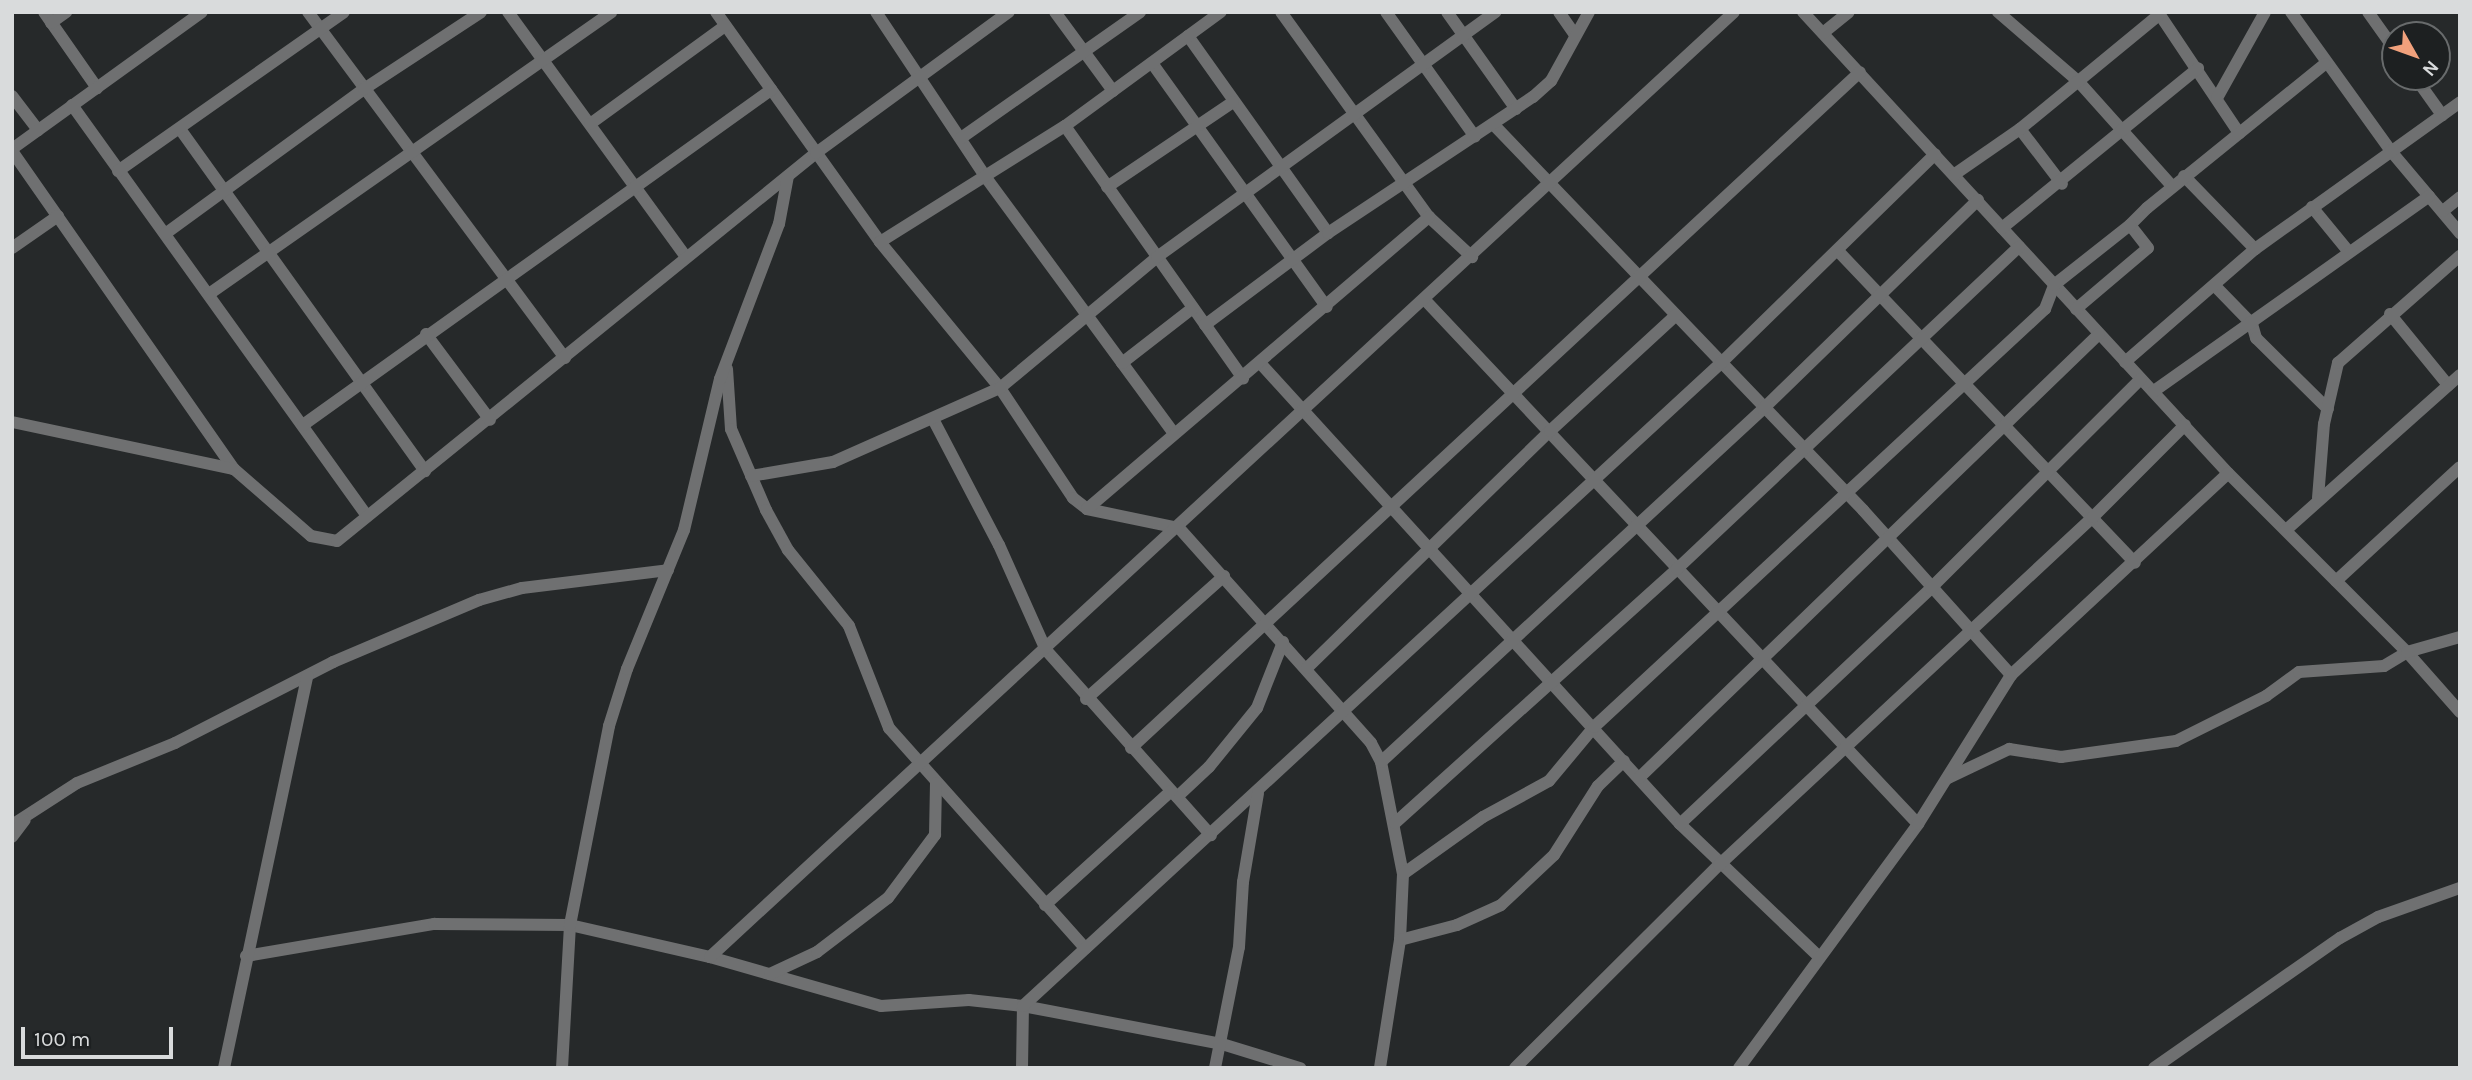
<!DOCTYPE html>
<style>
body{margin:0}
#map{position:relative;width:2472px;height:1080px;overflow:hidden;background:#26292a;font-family:Karla,sans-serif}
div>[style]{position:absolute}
.minor>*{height:12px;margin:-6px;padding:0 6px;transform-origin:6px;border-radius:6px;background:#6f7071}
span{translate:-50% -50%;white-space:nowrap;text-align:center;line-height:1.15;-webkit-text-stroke:5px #1d2021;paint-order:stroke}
.frame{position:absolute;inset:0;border:14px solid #d9dbdc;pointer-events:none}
.north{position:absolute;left:2381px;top:21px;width:70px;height:70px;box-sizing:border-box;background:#1d2021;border:2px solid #686b6c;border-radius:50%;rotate:130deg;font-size:19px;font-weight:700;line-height:28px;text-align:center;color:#d9dbdc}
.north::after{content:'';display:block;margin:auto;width:24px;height:32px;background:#f1a17c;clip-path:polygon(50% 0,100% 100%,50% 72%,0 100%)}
.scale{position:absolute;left:21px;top:1027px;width:152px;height:32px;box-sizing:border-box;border:4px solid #d9dbdc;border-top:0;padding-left:9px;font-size:21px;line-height:24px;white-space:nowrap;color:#d9dbdc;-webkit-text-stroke:5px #1d2021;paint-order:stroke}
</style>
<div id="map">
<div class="minor">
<div style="left:44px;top:12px;width:93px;rotate:55.1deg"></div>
<div style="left:308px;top:12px;width:431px;rotate:53.4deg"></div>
<div style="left:508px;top:12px;width:301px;rotate:54deg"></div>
<div style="left:716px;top:12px;width:282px;rotate:54.5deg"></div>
<div style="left:880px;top:242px;width:189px;rotate:50.6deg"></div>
<div style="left:1000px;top:388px;width:132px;rotate:56.4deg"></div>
<div style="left:1073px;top:498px;width:18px;rotate:38deg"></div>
<div style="left:1087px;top:509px;width:94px;rotate:11.7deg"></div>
<div style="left:1179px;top:528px;width:288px;rotate:48.2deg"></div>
<div style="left:1371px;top:743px;width:21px;rotate:62deg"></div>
<div style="left:1381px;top:762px;width:114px;rotate:78.9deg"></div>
<div style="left:1403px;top:874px;width:66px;rotate:92.6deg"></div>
<div style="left:1400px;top:940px;width:130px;rotate:98.9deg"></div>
<div style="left:876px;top:12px;width:201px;rotate:56.4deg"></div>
<div style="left:987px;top:179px;width:316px;rotate:53.7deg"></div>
<div style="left:1055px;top:12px;width:98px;rotate:53.7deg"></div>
<div style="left:1281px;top:12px;width:253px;rotate:54.2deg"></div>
<div style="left:1429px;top:217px;width:59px;rotate:42.9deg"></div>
<div style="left:1386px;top:12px;width:153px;rotate:54.5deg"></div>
<div style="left:1447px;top:12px;width:119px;rotate:54.6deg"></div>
<div style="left:1559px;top:12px;width:28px;rotate:55deg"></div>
<div style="left:1803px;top:12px;width:627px;rotate:47.33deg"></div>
<div style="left:2228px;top:473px;width:253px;rotate:45deg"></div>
<div style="left:2407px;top:652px;width:80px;rotate:48.5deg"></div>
<div style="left:1998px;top:12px;width:106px;rotate:40.8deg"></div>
<div style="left:2078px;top:81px;width:141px;rotate:48.2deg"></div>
<div style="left:2158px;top:12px;width:146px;rotate:56.2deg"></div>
<div style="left:2291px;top:12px;width:170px;rotate:54.3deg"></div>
<div style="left:2390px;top:150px;width:109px;rotate:49.9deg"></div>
<div style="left:2368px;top:12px;width:47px;rotate:54.6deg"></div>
<div style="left:51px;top:23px;width:19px;rotate:-36deg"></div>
<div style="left:1823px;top:33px;width:33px;rotate:-39deg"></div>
<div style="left:1188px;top:36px;width:242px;rotate:54.6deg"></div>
<div style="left:1152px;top:63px;width:300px;rotate:54.4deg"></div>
<div style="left:2415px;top:77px;width:47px;rotate:54.6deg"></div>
<div style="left:12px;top:96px;width:43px;rotate:52.6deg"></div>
<div style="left:2217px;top:98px;width:98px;rotate:-60.8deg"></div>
<div style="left:72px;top:105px;width:506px;rotate:54.33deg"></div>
<div style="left:590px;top:124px;width:167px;rotate:-36deg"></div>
<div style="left:1493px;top:124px;width:535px;rotate:46.21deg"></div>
<div style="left:1863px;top:510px;width:222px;rotate:48.1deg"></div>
<div style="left:1065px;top:126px;width:309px;rotate:54.8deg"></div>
<div style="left:180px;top:129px;width:421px;rotate:54.4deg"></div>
<div style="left:2020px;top:129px;width:69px;rotate:52.6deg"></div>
<div style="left:961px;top:138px;width:219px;rotate:-35.1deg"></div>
<div style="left:12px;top:149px;width:234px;rotate:-35.8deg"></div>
<div style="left:12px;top:151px;width:388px;rotate:55.1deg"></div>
<div style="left:234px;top:469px;width:102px;rotate:41deg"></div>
<div style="left:311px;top:536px;width:26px;rotate:11deg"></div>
<div style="left:337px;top:541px;width:616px;rotate:-39.01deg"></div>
<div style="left:816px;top:153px;width:239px;rotate:-36.2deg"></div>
<div style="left:118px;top:171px;width:276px;rotate:-35.1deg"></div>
<div style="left:1955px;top:174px;width:79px;rotate:-34.7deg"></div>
<div style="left:2020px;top:129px;width:180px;rotate:-39.4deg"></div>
<div style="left:2184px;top:176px;width:102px;rotate:45.8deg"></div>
<div style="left:1107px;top:187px;width:152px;rotate:-34deg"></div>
<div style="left:2312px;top:207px;width:58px;rotate:50.6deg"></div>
<div style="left:2443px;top:211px;width:22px;rotate:-39deg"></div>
<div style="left:2002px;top:228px;width:253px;rotate:-39.2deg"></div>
<div style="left:165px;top:234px;width:246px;rotate:-36.1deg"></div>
<div style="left:364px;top:89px;width:140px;rotate:-33.3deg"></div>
<div style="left:880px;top:242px;width:218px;rotate:-32.1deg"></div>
<div style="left:1065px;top:126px;width:193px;rotate:-36.2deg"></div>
<div style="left:12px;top:248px;width:56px;rotate:-34.8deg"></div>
<div style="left:1839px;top:252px;width:429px;rotate:46.4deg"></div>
<div style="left:2216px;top:287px;width:52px;rotate:45.8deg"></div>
<div style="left:2252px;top:324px;width:15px;rotate:74deg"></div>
<div style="left:2256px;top:338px;width:101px;rotate:44.6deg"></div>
<div style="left:209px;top:294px;width:491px;rotate:-35deg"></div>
<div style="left:1425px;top:300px;width:719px;rotate:46.75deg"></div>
<div style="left:2076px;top:309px;width:94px;rotate:-40.3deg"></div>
<div style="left:2148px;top:248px;width:29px;rotate:-128deg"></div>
<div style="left:2130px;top:225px;width:24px;rotate:-45deg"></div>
<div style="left:2147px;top:208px;width:229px;rotate:-39deg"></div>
<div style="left:2390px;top:314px;width:92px;rotate:50.8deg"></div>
<div style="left:1205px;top:325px;width:154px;rotate:-36.8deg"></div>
<div style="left:1328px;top:233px;width:246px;rotate:-33.6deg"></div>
<div style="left:1533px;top:97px;width:24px;rotate:-42deg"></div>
<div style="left:1551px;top:81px;width:79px;rotate:-61.2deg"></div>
<div style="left:426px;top:334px;width:107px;rotate:53.3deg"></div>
<div style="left:2125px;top:362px;width:172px;rotate:-41deg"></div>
<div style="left:2255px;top:249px;width:252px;rotate:-35.6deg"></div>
<div style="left:1122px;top:363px;width:90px;rotate:-37.8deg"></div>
<div style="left:1261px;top:364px;width:622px;rotate:47.67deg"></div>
<div style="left:1680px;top:824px;width:191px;rotate:43.7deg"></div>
<div style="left:727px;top:369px;width:60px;rotate:86.2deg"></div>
<div style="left:731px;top:429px;width:88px;rotate:66.6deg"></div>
<div style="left:766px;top:510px;width:46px;rotate:61.2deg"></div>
<div style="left:788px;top:550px;width:97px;rotate:51.2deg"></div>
<div style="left:849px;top:626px;width:110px;rotate:68.6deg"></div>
<div style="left:889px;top:728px;width:295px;rotate:48.3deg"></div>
<div style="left:2154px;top:391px;width:337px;rotate:-35.3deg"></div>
<div style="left:933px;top:419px;width:142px;rotate:62.4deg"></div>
<div style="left:999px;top:545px;width:115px;rotate:65.9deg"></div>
<div style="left:1046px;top:650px;width:248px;rotate:48.3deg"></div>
<div style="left:12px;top:422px;width:227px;rotate:12deg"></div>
<div style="left:303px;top:425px;width:576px;rotate:-35.6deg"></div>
<div style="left:751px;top:476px;width:83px;rotate:-9.7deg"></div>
<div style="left:833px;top:462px;width:183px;rotate:-23.9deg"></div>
<div style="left:1000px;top:388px;width:204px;rotate:-39.8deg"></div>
<div style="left:1157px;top:257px;width:418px;rotate:-35.9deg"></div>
<div style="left:2318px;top:498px;width:74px;rotate:-85.4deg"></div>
<div style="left:2324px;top:424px;width:63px;rotate:-77.1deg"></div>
<div style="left:2338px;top:363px;width:162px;rotate:-41.3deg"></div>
<div style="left:1087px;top:509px;width:450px;rotate:-40.5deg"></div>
<div style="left:2286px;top:530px;width:233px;rotate:-41.7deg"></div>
<div style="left:2336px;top:581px;width:168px;rotate:-42.6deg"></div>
<div style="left:1307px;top:668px;width:339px;rotate:-44.3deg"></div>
<div style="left:1550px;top:431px;width:171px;rotate:-42.6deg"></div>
<div style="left:1086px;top:699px;width:185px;rotate:-41.7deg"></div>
<div style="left:1131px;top:748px;width:994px;rotate:-42.84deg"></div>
<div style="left:1381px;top:762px;width:520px;rotate:-42.74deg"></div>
<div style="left:1763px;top:409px;width:300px;rotate:-44.2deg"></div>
<div style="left:1639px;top:778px;width:639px;rotate:-43.99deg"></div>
<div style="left:1948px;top:778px;width:68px;rotate:-25.4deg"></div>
<div style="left:2009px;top:749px;width:53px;rotate:8.7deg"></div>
<div style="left:2061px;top:757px;width:116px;rotate:-7.9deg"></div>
<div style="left:2176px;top:741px;width:101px;rotate:-26.6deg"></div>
<div style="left:2266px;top:696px;width:41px;rotate:-36deg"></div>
<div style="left:2299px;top:672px;width:85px;rotate:-4deg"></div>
<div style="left:2384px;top:666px;width:27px;rotate:-31deg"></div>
<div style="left:2407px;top:652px;width:55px;rotate:-15.8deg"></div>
<div style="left:1177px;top:797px;width:44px;rotate:-43.2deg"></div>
<div style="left:1209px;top:767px;width:76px;rotate:-50.9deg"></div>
<div style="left:1257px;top:708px;width:71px;rotate:-68.5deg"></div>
<div style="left:1395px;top:823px;width:380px;rotate:-42deg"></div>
<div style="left:1677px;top:569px;width:470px;rotate:-43.3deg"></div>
<div style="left:1680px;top:824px;width:345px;rotate:-43.2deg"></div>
<div style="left:1931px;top:588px;width:296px;rotate:-44.9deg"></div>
<div style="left:12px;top:825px;width:77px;rotate:-32.9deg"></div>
<div style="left:77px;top:783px;width:106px;rotate:-22.2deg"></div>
<div style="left:175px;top:743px;width:178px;rotate:-27.1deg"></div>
<div style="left:333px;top:662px;width:159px;rotate:-23deg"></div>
<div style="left:479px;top:600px;width:45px;rotate:-15.6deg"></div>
<div style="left:522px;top:588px;width:147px;rotate:-7deg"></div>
<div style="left:12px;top:837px;width:21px;rotate:-53deg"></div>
<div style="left:1403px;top:874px;width:98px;rotate:-35.5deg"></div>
<div style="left:1483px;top:817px;width:75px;rotate:-28.6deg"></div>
<div style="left:1549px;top:781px;width:70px;rotate:-50.2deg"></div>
<div style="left:1594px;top:727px;width:615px;rotate:-42.83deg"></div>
<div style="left:2045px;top:309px;width:26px;rotate:-69deg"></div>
<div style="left:2054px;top:285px;width:97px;rotate:-38.3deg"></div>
<div style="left:1045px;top:905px;width:170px;rotate:-42.1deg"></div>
<div style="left:1400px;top:940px;width:59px;rotate:-14.7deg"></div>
<div style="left:1457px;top:925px;width:48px;rotate:-24.4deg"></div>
<div style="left:1501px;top:905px;width:73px;rotate:-43.3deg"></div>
<div style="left:1554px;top:855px;width:82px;rotate:-57.5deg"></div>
<div style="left:1598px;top:786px;width:36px;rotate:-44deg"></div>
<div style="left:246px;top:956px;width:191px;rotate:-9.7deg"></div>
<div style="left:434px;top:924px;width:136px;rotate:0.4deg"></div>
<div style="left:570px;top:925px;width:144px;rotate:12.9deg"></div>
<div style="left:710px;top:957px;width:178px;rotate:16deg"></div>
<div style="left:881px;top:1006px;width:88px;rotate:-3.9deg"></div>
<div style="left:969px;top:1000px;width:54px;rotate:6.3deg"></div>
<div style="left:1023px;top:1006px;width:203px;rotate:10.8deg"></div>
<div style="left:1222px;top:1044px;width:82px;rotate:17.1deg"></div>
<div style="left:710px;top:957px;width:1393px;rotate:-42.7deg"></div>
<div style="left:770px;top:974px;width:52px;rotate:-25.1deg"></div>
<div style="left:817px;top:952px;width:89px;rotate:-37.3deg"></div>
<div style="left:888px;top:898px;width:79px;rotate:-53.3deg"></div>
<div style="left:935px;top:835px;width:52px;rotate:-88.9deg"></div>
<div style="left:224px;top:1068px;width:401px;rotate:-78deg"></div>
<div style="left:562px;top:1068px;width:143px;rotate:-86.8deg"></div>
<div style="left:570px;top:925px;width:203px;rotate:-78.9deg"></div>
<div style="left:609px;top:726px;width:60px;rotate:-72.5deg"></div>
<div style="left:627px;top:669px;width:150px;rotate:-67.7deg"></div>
<div style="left:684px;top:530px;width:155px;rotate:-76.6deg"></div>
<div style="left:720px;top:379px;width:166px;rotate:-69.2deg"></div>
<div style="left:779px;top:224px;width:49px;rotate:-79.4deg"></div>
<div style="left:1022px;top:1068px;width:62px;rotate:-89.1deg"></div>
<div style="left:1023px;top:1006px;width:949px;rotate:-42.65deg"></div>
<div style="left:1721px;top:363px;width:299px;rotate:-44.3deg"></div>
<div style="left:1215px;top:1068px;width:123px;rotate:-78.8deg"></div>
<div style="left:1239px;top:947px;width:65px;rotate:-86.5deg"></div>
<div style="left:1243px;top:882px;width:90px;rotate:-80.4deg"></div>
<div style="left:1515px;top:1068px;width:288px;rotate:-44.9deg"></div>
<div style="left:1719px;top:865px;width:511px;rotate:-42.94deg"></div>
<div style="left:2093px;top:517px;width:130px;rotate:-45deg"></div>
<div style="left:1739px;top:1068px;width:303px;rotate:-53.7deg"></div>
<div style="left:1918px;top:824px;width:176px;rotate:-58deg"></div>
<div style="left:2011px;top:675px;width:296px;rotate:-42.9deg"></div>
<div style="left:2154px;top:1068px;width:227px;rotate:-35deg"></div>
<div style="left:2340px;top:938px;width:43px;rotate:-28.9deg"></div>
<div style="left:2378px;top:917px;width:87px;rotate:-19.5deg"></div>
</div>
<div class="frame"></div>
<div class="north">N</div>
<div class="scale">100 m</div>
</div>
